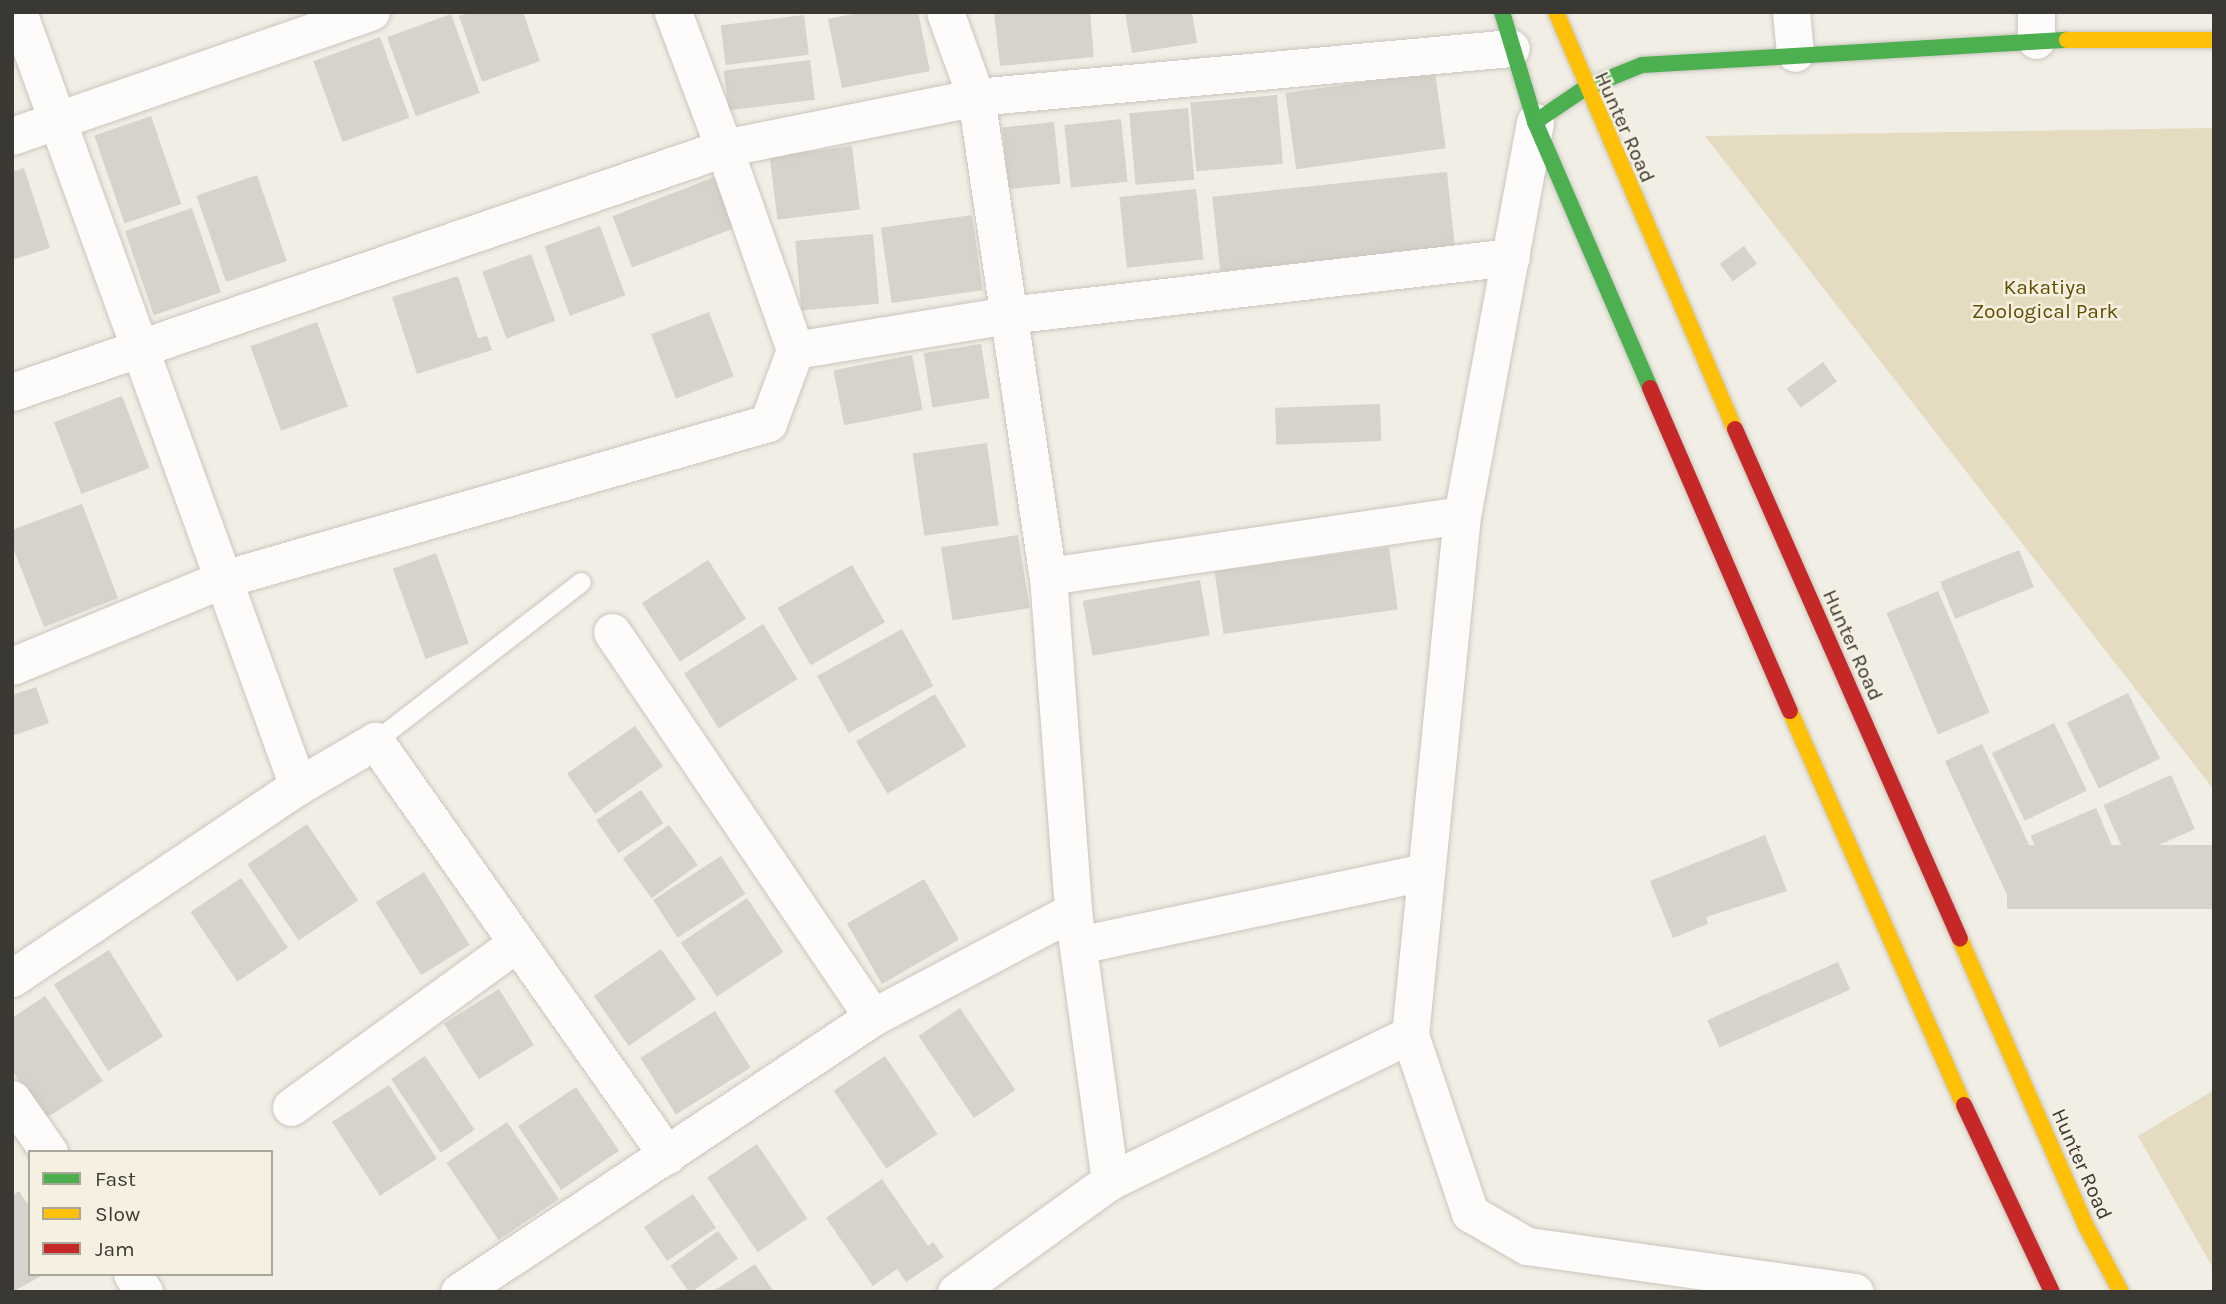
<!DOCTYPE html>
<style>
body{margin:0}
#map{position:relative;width:2226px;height:1304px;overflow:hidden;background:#f1eee5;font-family:Karla,sans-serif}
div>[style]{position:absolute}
.green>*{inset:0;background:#e5dbc1}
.building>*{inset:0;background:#d6d3cc;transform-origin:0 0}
.roads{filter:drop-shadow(0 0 2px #c8c6bf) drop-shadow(0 0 2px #c8c6bf)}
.lane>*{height:19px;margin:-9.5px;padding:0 9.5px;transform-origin:9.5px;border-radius:9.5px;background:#fdfcfb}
.street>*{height:37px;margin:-18.5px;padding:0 18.5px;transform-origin:18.5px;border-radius:18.5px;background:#fdfcfb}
.fast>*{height:16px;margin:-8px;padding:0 8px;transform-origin:8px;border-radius:8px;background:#4caf50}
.slow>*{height:16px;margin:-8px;padding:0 8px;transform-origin:8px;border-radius:8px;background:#ffc107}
.jam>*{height:16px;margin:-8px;padding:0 8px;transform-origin:8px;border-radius:8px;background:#c62828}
span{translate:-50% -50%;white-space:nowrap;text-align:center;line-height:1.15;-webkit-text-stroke:5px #f6f0e0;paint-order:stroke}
.street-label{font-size:21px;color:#3a3832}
.park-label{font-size:21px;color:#634d00}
.frame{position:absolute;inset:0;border:14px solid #3a3832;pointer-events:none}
.legend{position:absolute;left:28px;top:1150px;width:245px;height:126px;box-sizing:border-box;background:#f6f0e0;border:2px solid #aba69a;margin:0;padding:9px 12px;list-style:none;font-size:21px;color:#3a3832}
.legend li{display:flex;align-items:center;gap:14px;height:35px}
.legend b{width:35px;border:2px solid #aba69a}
</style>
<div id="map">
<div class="green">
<div style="clip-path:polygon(2214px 128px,2214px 790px,1705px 136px)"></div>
<div style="clip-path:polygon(2214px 1090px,2214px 1270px,2138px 1136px)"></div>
</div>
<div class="building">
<div style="clip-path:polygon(471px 12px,523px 12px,540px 61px,482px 82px,459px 16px)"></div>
<div style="clip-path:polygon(863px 12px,918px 12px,930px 71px,842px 88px,828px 19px)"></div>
<div style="clip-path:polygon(994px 12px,1090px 12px,1094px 57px,1000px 66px)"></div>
<div style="clip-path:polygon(1125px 12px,1192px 12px,1197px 43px,1132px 53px)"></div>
<div style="left:451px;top:14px;width:84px;height:68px;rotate:70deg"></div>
<div style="left:804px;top:15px;width:40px;height:84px;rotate:83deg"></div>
<div style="left:380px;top:37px;width:86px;height:71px;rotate:70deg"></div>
<div style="left:810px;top:60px;width:40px;height:87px;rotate:83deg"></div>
<div style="left:1435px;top:72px;width:77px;height:151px;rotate:82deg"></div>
<div style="left:1277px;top:95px;width:69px;height:87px;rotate:85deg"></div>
<div style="left:1188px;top:108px;width:72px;height:59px;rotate:85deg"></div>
<div style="left:151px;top:116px;width:93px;height:60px;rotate:71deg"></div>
<div style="left:1121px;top:119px;width:63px;height:57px;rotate:84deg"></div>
<div style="left:1054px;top:122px;width:62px;height:52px;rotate:84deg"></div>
<div style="left:852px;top:146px;width:64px;height:83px;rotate:83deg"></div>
<div style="clip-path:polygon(24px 168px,50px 248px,12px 260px,12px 172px)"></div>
<div style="left:1447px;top:172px;width:75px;height:236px;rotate:84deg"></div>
<div style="left:257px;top:175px;width:91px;height:64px;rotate:71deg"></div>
<div style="left:717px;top:176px;width:55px;height:112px;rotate:69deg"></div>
<div style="left:1196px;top:189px;width:71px;height:77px;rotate:84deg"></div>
<div style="left:192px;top:208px;width:89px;height:71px;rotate:71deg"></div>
<div style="left:972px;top:215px;width:76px;height:92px;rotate:82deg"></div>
<div style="left:600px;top:226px;width:74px;height:59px;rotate:70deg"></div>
<div style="left:873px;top:234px;width:70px;height:78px;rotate:85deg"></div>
<div style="left:1744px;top:246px;width:22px;height:30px;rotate:54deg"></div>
<div style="left:531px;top:254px;width:71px;height:52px;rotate:70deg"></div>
<div style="clip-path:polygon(458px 276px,478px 338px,487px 336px,492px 350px,417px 374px,392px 297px)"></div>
<div style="left:709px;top:312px;width:69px;height:62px;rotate:69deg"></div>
<div style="left:317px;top:322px;width:90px;height:71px;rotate:70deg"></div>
<div style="left:981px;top:344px;width:55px;height:58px;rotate:81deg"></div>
<div style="left:912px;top:355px;width:56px;height:80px;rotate:79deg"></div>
<div style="left:1823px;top:362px;width:24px;height:45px;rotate:54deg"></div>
<div style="left:122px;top:396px;width:77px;height:73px;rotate:69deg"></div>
<div style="left:1380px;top:404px;width:37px;height:105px;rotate:88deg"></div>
<div style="left:987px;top:443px;width:83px;height:75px;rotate:82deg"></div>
<div style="clip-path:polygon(82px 504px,118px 598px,44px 627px,12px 545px,12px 530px)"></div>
<div style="left:1018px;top:535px;width:74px;height:78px;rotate:81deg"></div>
<div style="left:1389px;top:547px;width:63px;height:176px;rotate:82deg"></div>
<div style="left:2019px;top:550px;width:40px;height:85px;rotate:68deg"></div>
<div style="left:436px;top:553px;width:96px;height:46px;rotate:70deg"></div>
<div style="left:708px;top:560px;width:70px;height:79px;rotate:57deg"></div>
<div style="left:852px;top:565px;width:66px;height:86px;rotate:60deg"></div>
<div style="left:1200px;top:580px;width:56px;height:119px;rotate:80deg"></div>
<div style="left:1938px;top:591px;width:132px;height:56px;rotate:67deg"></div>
<div style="left:763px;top:624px;width:65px;height:93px;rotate:58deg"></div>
<div style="left:902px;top:629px;width:65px;height:97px;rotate:61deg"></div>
<div style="clip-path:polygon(36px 687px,49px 723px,12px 736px,12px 695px)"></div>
<div style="left:2128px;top:693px;width:73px;height:68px;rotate:64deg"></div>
<div style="left:935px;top:694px;width:61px;height:92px;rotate:59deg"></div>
<div style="left:2054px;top:723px;width:75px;height:69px;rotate:64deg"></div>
<div style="left:635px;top:726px;width:49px;height:83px;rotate:55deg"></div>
<div style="left:1982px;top:744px;width:162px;height:41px;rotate:65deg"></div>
<div style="left:2171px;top:775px;width:59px;height:74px;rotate:66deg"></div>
<div style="left:641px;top:790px;width:40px;height:54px;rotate:56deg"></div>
<div style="left:2096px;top:808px;width:58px;height:71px;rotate:67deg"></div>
<div style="left:307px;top:824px;width:92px;height:72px;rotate:56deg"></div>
<div style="left:669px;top:825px;width:49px;height:57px;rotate:54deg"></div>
<div style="clip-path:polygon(1765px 835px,1787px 891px,1706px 917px,1708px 924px,1673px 938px,1650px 881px)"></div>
<div style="left:2214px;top:845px;width:64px;height:207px;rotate:90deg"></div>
<div style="left:721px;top:856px;width:45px;height:81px;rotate:57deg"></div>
<div style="left:424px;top:872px;width:86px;height:57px;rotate:58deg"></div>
<div style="left:241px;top:878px;width:84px;height:61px;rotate:56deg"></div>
<div style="left:924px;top:879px;width:70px;height:89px;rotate:60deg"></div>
<div style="left:747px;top:898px;width:65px;height:80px;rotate:56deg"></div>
<div style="left:661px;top:949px;width:61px;height:82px;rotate:55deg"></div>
<div style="left:109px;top:950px;width:102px;height:65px;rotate:58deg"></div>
<div style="left:1838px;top:962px;width:30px;height:143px;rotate:66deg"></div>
<div style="left:499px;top:989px;width:66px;height:65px;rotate:58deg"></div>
<div style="clip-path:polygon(45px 996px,103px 1081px,45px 1119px,12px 1070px,12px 1018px)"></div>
<div style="left:960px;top:1008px;width:99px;height:50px;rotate:56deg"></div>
<div style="left:715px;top:1011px;width:67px;height:88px;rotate:58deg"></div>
<div style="left:425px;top:1056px;width:89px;height:41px;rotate:56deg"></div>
<div style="left:885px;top:1056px;width:94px;height:62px;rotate:56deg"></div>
<div style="left:389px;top:1085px;width:88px;height:68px;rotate:57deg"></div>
<div style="left:576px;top:1087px;width:77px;height:70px;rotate:56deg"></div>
<div style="left:507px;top:1122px;width:93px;height:73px;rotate:56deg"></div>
<div style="left:757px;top:1144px;width:90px;height:60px;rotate:56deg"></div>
<div style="clip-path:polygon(882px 1179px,928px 1246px,933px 1242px,944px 1257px,906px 1282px,897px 1269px,873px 1286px,826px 1218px)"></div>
<div style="clip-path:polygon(19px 1191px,30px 1208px,30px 1274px,45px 1274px,12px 1292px,12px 1196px)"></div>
<div style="left:693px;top:1194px;width:41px;height:59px;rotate:56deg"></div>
<div style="left:718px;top:1231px;width:34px;height:59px;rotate:54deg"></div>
<div style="clip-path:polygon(755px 1264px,774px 1292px,712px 1292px)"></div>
</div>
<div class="roads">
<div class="lane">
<div style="left:375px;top:741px;width:260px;rotate:-37.7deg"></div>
</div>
<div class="street">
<div style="left:945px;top:12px;width:90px;rotate:70deg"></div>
<div style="left:976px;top:97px;width:484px;rotate:81.5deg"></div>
<div style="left:1048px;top:576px;width:336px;rotate:85.7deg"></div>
<div style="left:1073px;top:911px;width:273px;rotate:82.2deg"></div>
<div style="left:1791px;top:12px;width:41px;rotate:84.4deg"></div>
<div style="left:2036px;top:40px;width:28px;rotate:-90deg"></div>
<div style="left:1535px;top:122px;width:400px;rotate:100.5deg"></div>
<div style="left:1462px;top:515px;width:523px;rotate:95.71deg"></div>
<div style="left:1410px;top:1035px;width:188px;rotate:71.4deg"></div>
<div style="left:1470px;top:1213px;width:66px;rotate:30.1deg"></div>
<div style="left:1527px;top:1246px;width:331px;rotate:8deg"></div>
<div style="left:12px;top:136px;width:380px;rotate:-19.1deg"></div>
<div style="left:1511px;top:257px;width:506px;rotate:173.42deg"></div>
<div style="left:1008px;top:315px;width:216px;rotate:170.7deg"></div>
<div style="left:795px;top:350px;width:214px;rotate:-109.4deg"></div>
<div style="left:724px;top:148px;width:257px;rotate:-11.4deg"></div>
<div style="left:976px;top:97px;width:537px;rotate:-5.23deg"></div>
<div style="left:12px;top:392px;width:753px;rotate:-18.92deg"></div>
<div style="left:724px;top:148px;width:145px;rotate:-110.6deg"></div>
<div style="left:1048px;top:576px;width:418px;rotate:-8.4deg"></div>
<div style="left:612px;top:632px;width:465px;rotate:55.9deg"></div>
<div style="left:12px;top:666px;width:228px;rotate:-22.4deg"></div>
<div style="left:223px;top:579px;width:567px;rotate:-15.97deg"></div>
<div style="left:768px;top:423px;width:78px;rotate:-69.7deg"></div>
<div style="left:298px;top:786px;width:89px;rotate:-30.3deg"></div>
<div style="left:375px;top:741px;width:507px;rotate:54.8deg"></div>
<div style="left:1078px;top:945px;width:355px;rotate:-11.9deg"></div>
<div style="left:12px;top:978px;width:344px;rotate:-33.9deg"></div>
<div style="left:298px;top:786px;width:823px;rotate:-109.89deg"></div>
<div style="left:12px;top:1099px;width:65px;rotate:55.1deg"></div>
<div style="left:291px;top:1107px;width:279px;rotate:-36deg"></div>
<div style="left:132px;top:1274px;width:22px;rotate:56deg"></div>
<div style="left:459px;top:1292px;width:497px;rotate:-33.6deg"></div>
<div style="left:873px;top:1017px;width:226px;rotate:-27.9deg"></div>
<div style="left:956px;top:1292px;width:190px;rotate:-35.8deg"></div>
<div style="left:1110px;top:1181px;width:334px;rotate:-26deg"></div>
</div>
<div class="fast">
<div style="left:1502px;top:12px;width:115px;rotate:73.3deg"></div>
<div style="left:1535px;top:122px;width:290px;rotate:66.6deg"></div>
<div style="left:1535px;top:122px;width:60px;rotate:-34.2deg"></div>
<div style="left:1585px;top:88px;width:61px;rotate:-22deg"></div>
<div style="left:1642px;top:65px;width:426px;rotate:-3.4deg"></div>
</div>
<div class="slow">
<div style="left:1556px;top:12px;width:454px;rotate:66.8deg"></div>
<div style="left:2067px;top:40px;width:147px"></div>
<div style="left:1790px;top:711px;width:431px;rotate:66.2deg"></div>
<div style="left:1960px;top:939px;width:313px;rotate:66.3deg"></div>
<div style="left:2086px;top:1226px;width:75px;rotate:62.1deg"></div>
</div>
<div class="jam">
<div style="left:1650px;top:388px;width:352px;rotate:66.6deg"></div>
<div style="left:1735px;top:429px;width:557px;rotate:66.19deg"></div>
<div style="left:1964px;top:1105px;width:207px;rotate:64.8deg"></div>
</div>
</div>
<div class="street-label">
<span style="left:1625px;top:127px;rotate:66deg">Hunter Road</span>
<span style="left:1853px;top:645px;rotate:66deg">Hunter Road</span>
<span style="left:2082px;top:1164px;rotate:66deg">Hunter Road</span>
</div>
<div class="park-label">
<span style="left:2045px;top:299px">Kakatiya<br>Zoological Park</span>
</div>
<div class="frame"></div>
<ul class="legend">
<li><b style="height:9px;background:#4caf50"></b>Fast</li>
<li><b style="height:9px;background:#ffc107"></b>Slow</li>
<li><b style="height:9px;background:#c62828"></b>Jam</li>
</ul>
</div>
